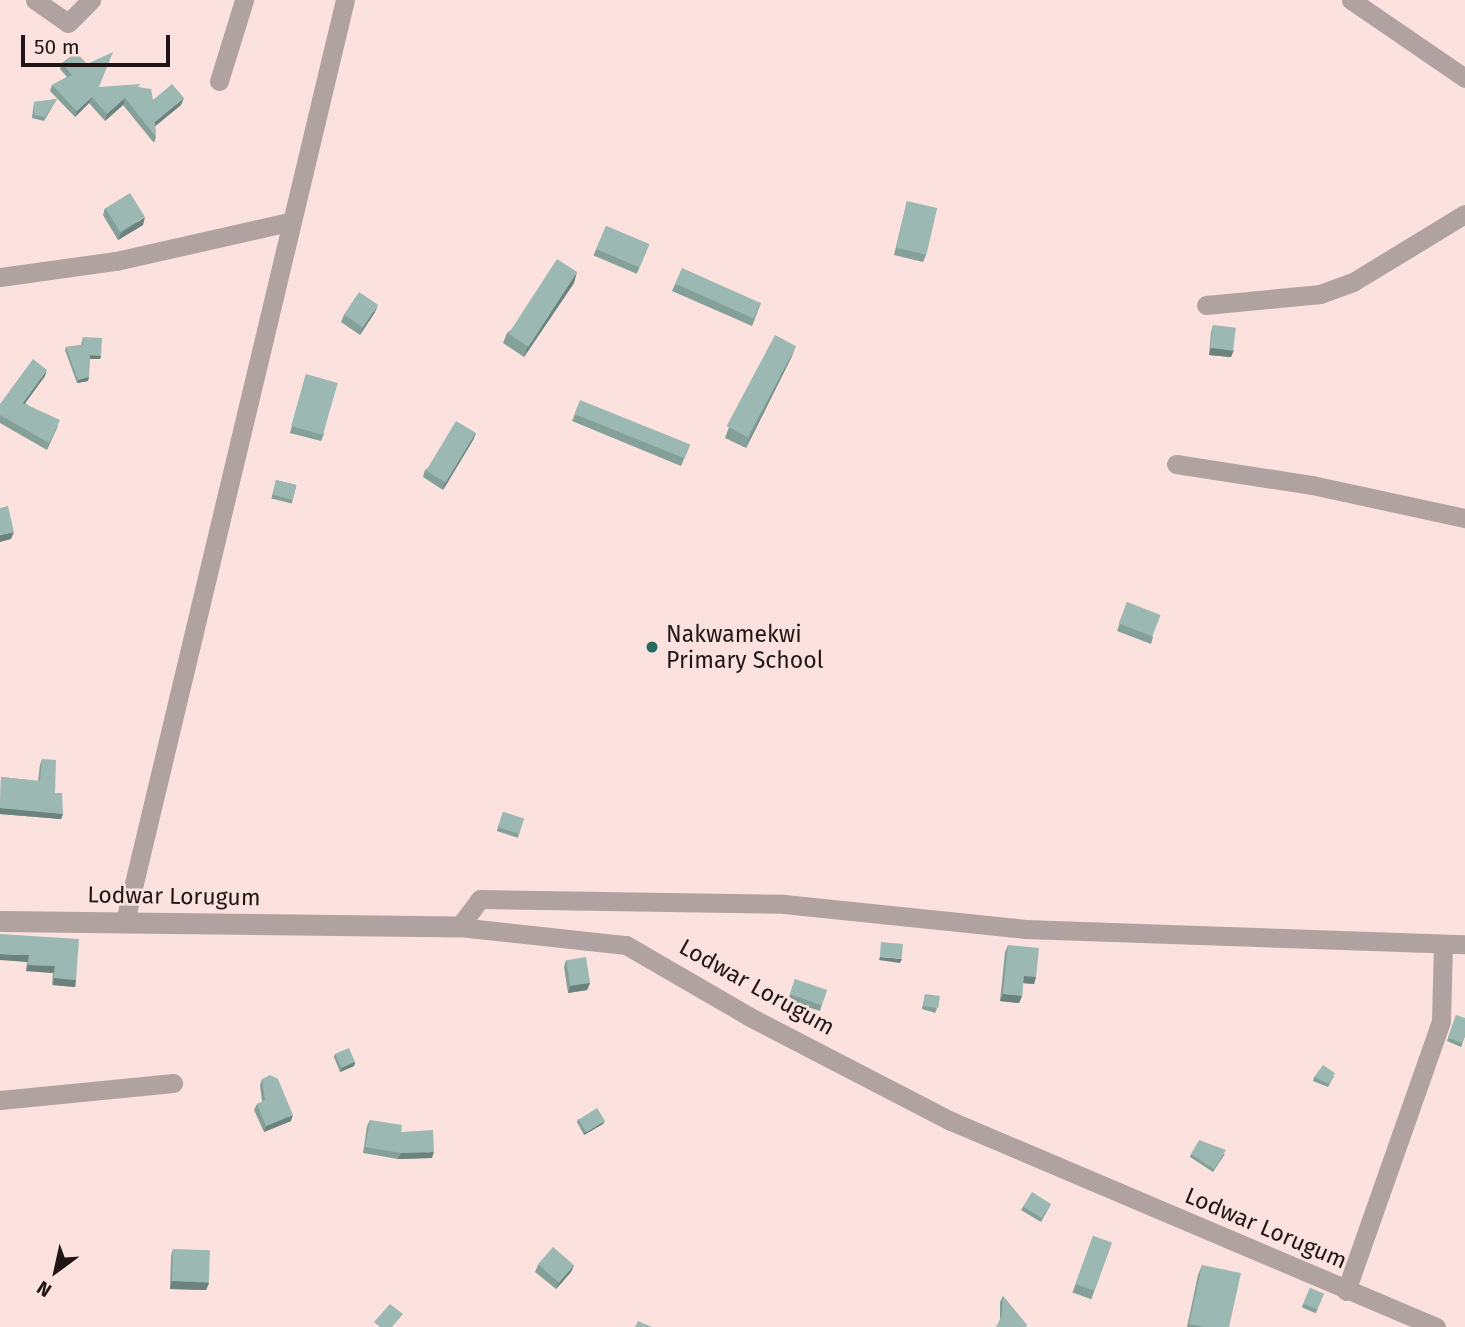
<!DOCTYPE html>
<style>
body{margin:0}
#map{position:relative;width:1465px;height:1327px;overflow:hidden;background:#fbe2df;font-family:"Fira Sans",sans-serif}
div>[style]{position:absolute}
.minor>*{height:19px;margin:-9.5px;padding:0 9.5px;transform-origin:9.5px;border-radius:9.5px;background:#afa2a0}
.tertiary>*{height:21px;margin:-10.5px;padding:0 10.5px;transform-origin:10.5px;border-radius:10.5px;background:#afa2a0}
.wall>*{inset:0;background:#859f99;transform-origin:0 0}
.shaded-wall>*{inset:0;background:#6c827d;transform-origin:0 0}
.building>*{inset:0;background:#9bb9b2;transform-origin:0 0}
.dots>*{width:19px;height:19px;translate:-50% -50%;box-sizing:border-box;border:4px solid #fbe2df;border-radius:50%}
span{translate:-50% -50%;white-space:nowrap;text-align:center;line-height:1.15;-webkit-text-stroke:5px #fbe2df;paint-order:stroke}
.poi-label{font-size:23px;color:#201615}
.left{translate:0 -50%;text-align:left}
.street-label{font-size:23px;color:#201615}
.north{position:absolute;left:21px;top:1236px;width:70px;height:70px;-webkit-text-stroke:5px #fbe2df;paint-order:stroke;rotate:213deg;font-size:19px;font-weight:700;line-height:28px;text-align:center;color:#201615}
.north::after{content:'';display:block;margin:auto;width:24px;height:32px;background:#201615;clip-path:polygon(50% 0,100% 100%,50% 72%,0 100%)}
.scale{position:absolute;left:21px;top:35px;width:149px;height:32px;box-sizing:border-box;border:4px solid #201615;border-top:0;padding-left:9px;font-size:21px;line-height:24px;white-space:nowrap;color:#201615;-webkit-text-stroke:5px #fbe2df;paint-order:stroke}
</style>
<div id="map">
<div class="minor">
<div style="left:35px;top:0;width:40px;rotate:34.9deg"></div>
<div style="left:68px;top:23px;width:33px;rotate:-45deg"></div>
<div style="left:1351px;top:0;width:138px;rotate:34.4deg"></div>
<div style="left:219px;top:81px;width:85px;rotate:-72.8deg"></div>
<div style="left:0;top:277px;width:117px;rotate:-7.9deg"></div>
<div style="left:116px;top:261px;width:177px;rotate:-12.7deg"></div>
<div style="left:1206px;top:305px;width:115px;rotate:-5.5deg"></div>
<div style="left:1320px;top:294px;width:35px;rotate:-20deg"></div>
<div style="left:1353px;top:282px;width:131px;rotate:-31.3deg"></div>
<div style="left:1176px;top:464px;width:138px;rotate:8.8deg"></div>
<div style="left:1312px;top:485px;width:157px;rotate:12.2deg"></div>
<div style="left:125px;top:921px;width:947px;rotate:-76.57deg"></div>
<div style="left:459px;top:927px;width:168px;rotate:6.2deg"></div>
<div style="left:626px;top:945px;width:143px;rotate:30.1deg"></div>
<div style="left:750px;top:1017px;width:226px;rotate:27.4deg"></div>
<div style="left:951px;top:1121px;width:527px;rotate:23.01deg"></div>
<div style="left:459px;top:927px;width:35px;rotate:-53deg"></div>
<div style="left:480px;top:899px;width:304px;rotate:0.9deg"></div>
<div style="left:784px;top:904px;width:242px;rotate:5.9deg"></div>
<div style="left:1025px;top:929px;width:440px;rotate:2deg"></div>
<div style="left:0;top:1100px;width:174px;rotate:-5.6deg"></div>
<div style="left:1346px;top:1291px;width:286px;rotate:-70.6deg"></div>
<div style="left:1441px;top:1021px;width:77px;rotate:-88.5deg"></div>
</div>
<div class="tertiary">
<div style="left:0;top:921px;width:459px;rotate:0.7deg"></div>
</div>
<div class="wall">
<div style="clip-path:polygon(62px 63px,99px 87px,140px 87px,153px 100px,181px 105px,155px 126px,156px 137px,154px 143px,123px 105px,105px 121px,89px 103px,75px 117px,50px 91px,52px 85px,67px 77px,60px 69px)"></div>
<div style="clip-path:polygon(57px 99px,44px 121px,32px 118px,34px 102px)"></div>
<div style="clip-path:polygon(907px 201px,926px 255px,923px 262px,894px 255px)"></div>
<div style="clip-path:polygon(105px 208px,143px 225px,118px 240px,103px 215px)"></div>
<div style="left:606px;top:226px;width:47px;height:32px;rotate:23deg"></div>
<div style="clip-path:polygon(574px 283px,524px 357px,503px 343px,507px 333px)"></div>
<div style="clip-path:polygon(675px 284px,761px 303px,752px 326px,672px 291px)"></div>
<div style="clip-path:polygon(375px 312px,360px 335px,341px 322px,344px 315px)"></div>
<div style="clip-path:polygon(1213px 325px,1231px 357px,1209px 355px,1211px 332px)"></div>
<div style="clip-path:polygon(83px 337px,101px 356px,100px 359px,90px 359px,88px 381px,77px 383px,65px 350px,66px 347px,81px 345px)"></div>
<div style="clip-path:polygon(792px 356px,746px 448px,725px 438px,729px 427px)"></div>
<div style="clip-path:polygon(306px 374px,324px 434px,321px 441px,290px 433px)"></div>
<div style="clip-path:polygon(45px 376px,25px 403px,58px 426px,47px 450px,0 423px,0 404px)"></div>
<div style="clip-path:polygon(575px 414px,687px 452px,681px 466px,572px 421px)"></div>
<div style="clip-path:polygon(476px 433px,473px 440px,443px 490px,423px 477px,425px 470px)"></div>
<div style="left:276px;top:480px;width:21px;height:19px;rotate:14deg"></div>
<div style="clip-path:polygon(1127px 602px,1153px 637px,1151px 644px,1117px 631px)"></div>
<div style="clip-path:polygon(42px 759px,63px 814px,61px 819px,0 814px,1px 777px,38px 781px,40px 765px)"></div>
<div style="left:503px;top:812px;width:22px;height:20px;rotate:18deg"></div>
<div style="clip-path:polygon(0 934px,76px 980px,74px 987px,52px 985px,53px 973px,26px 971px,27px 962px)"></div>
<div style="clip-path:polygon(1008px 945px,1036px 977px,1034px 984px,1023px 983px,1022px 996px,1019px 1003px,1000px 1001px,1005px 952px)"></div>
<div style="clip-path:polygon(566px 960px,590px 983px,587px 990px,568px 993px,564px 967px)"></div>
<div style="clip-path:polygon(795px 979px,822px 1004px,820px 1011px,788px 1001px)"></div>
<div style="clip-path:polygon(925px 994px,937px 1009px,935px 1013px,922px 1009px)"></div>
<div style="clip-path:polygon(1456px 1015px,1465px 1036px,1461px 1047px,1447px 1041px)"></div>
<div style="clip-path:polygon(335px 1054px,355px 1062px,354px 1066px,340px 1072px,334px 1057px)"></div>
<div style="clip-path:polygon(1334px 1076px,1328px 1087px,1313px 1081px,1314px 1077px)"></div>
<div style="clip-path:polygon(262px 1079px,291px 1121px,264px 1132px,254px 1110px,257px 1104px,262px 1102px,260px 1085px)"></div>
<div style="clip-path:polygon(578px 1119px,603px 1124px,584px 1135px,577px 1122px)"></div>
<div style="clip-path:polygon(370px 1120px,401px 1132px,432px 1158px,398px 1159px,363px 1153px,367px 1126px)"></div>
<div style="clip-path:polygon(1191px 1154px,1225px 1154px,1213px 1172px,1190px 1157px)"></div>
<div style="clip-path:polygon(1051px 1204px,1041px 1222px,1021px 1210px,1023px 1207px)"></div>
<div style="left:1093px;top:1236px;width:20px;height:60px;rotate:20deg"></div>
<div style="clip-path:polygon(173px 1249px,209px 1283px,206px 1290px,170px 1289px,171px 1256px)"></div>
<div style="clip-path:polygon(538px 1265px,574px 1265px,571px 1272px,556px 1289px,535px 1272px)"></div>
<div style="clip-path:polygon(1202px 1265px,1229px 1327px,1187px 1327px,1198px 1275px)"></div>
<div style="left:1310px;top:1288px;width:15px;height:21px;rotate:23deg"></div>
<div style="clip-path:polygon(1003px 1296px,1027px 1325px,1000px 1320px,1000px 1302px)"></div>
</div>
<div class="shaded-wall">
<div style="clip-path:polygon(92px 97px,89px 103px,75px 117px,77px 111px)"></div>
<div style="clip-path:polygon(125px 98px,123px 105px,105px 121px,107px 114px)"></div>
<div style="clip-path:polygon(184px 98px,181px 105px,153px 128px,155px 122px)"></div>
<div style="clip-path:polygon(145px 217px,143px 225px,118px 240px,121px 233px)"></div>
<div style="clip-path:polygon(577px 272px,574px 283px,524px 357px,528px 346px)"></div>
<div style="clip-path:polygon(378px 305px,375px 312px,360px 335px,363px 328px)"></div>
<div style="clip-path:polygon(796px 346px,792px 356px,746px 448px,750px 438px)"></div>
<div style="clip-path:polygon(1211px 348px,1234px 350px,1231px 357px,1209px 355px)"></div>
<div style="clip-path:polygon(90px 355px,101px 356px,100px 359px,88px 359px)"></div>
<div style="clip-path:polygon(47px 370px,45px 376px,21px 409px,23px 403px)"></div>
<div style="clip-path:polygon(89px 377px,88px 381px,77px 383px,78px 380px)"></div>
<div style="clip-path:polygon(476px 433px,473px 440px,443px 490px,445px 483px)"></div>
<div style="clip-path:polygon(14px 532px,11px 539px,0 542px,0 535px)"></div>
<div style="clip-path:polygon(0 808px,63px 814px,61px 819px,0 814px)"></div>
<div style="clip-path:polygon(0 954px,29px 955px,27px 962px,0 960px)"></div>
<div style="clip-path:polygon(880px 957px,902px 959px,900px 963px,879px 960px)"></div>
<div style="clip-path:polygon(28px 965px,55px 966px,53px 973px,26px 971px)"></div>
<div style="clip-path:polygon(1024px 976px,1036px 977px,1034px 984px,1021px 983px)"></div>
<div style="left:54px;top:978px;width:22px;height:7px;rotate:5deg"></div>
<div style="clip-path:polygon(590px 983px,587px 990px,568px 993px,570px 986px)"></div>
<div style="clip-path:polygon(1003px 994px,1022px 996px,1019px 1003px,1000px 1001px)"></div>
<div style="clip-path:polygon(355px 1062px,354px 1066px,340px 1072px,342px 1068px)"></div>
<div style="clip-path:polygon(293px 1115px,291px 1121px,264px 1132px,266px 1126px)"></div>
<div style="clip-path:polygon(605px 1121px,603px 1124px,584px 1135px,585px 1132px)"></div>
<div style="clip-path:polygon(434px 1152px,432px 1158px,398px 1159px,401px 1153px)"></div>
<div style="clip-path:polygon(574px 1265px,571px 1272px,556px 1289px,559px 1282px)"></div>
<div style="clip-path:polygon(172px 1281px,209px 1283px,206px 1290px,170px 1289px)"></div>
</div>
<div class="building">
<div style="clip-path:polygon(76px 52px,87px 64px,113px 52px,99px 87px,141px 84px,137px 87px,151px 89px,153px 100px,172px 84px,184px 98px,155px 122px,156px 137px,125px 98px,107px 114px,92px 97px,77px 111px,52px 85px,72px 75px,62px 63px)"></div>
<div style="clip-path:polygon(57px 99px,45px 117px,34px 115px,34px 102px)"></div>
<div style="left:130px;top:193px;width:28px;height:29px;rotate:58deg"></div>
<div style="left:907px;top:201px;width:31px;height:48px;rotate:13deg"></div>
<div style="left:606px;top:226px;width:47px;height:25px;rotate:23deg"></div>
<div style="left:557px;top:259px;width:24px;height:89px;rotate:33deg"></div>
<div style="left:682px;top:268px;width:86px;height:17px;rotate:24deg"></div>
<div style="left:359px;top:292px;width:23px;height:27px;rotate:34deg"></div>
<div style="left:1213px;top:325px;width:23px;height:23px;rotate:7deg"></div>
<div style="left:775px;top:335px;width:24px;height:103px;rotate:28deg"></div>
<div style="clip-path:polygon(83px 337px,102px 338px,101px 356px,90px 355px,89px 377px,78px 380px,66px 347px,83px 345px)"></div>
<div style="clip-path:polygon(33px 359px,47px 370px,23px 403px,60px 420px,49px 443px,0 415px,0 404px)"></div>
<div style="left:306px;top:374px;width:33px;height:54px;rotate:16deg"></div>
<div style="left:580px;top:400px;width:119px;height:15px;rotate:22deg"></div>
<div style="left:456px;top:421px;width:23px;height:58px;rotate:31deg"></div>
<div style="left:276px;top:480px;width:21px;height:15px;rotate:14deg"></div>
<div style="clip-path:polygon(8px 506px,14px 532px,0 535px,0 508px)"></div>
<div style="left:1127px;top:602px;width:36px;height:23px;rotate:21deg"></div>
<div style="clip-path:polygon(42px 759px,56px 760px,55px 793px,62px 793px,63px 814px,0 808px,1px 777px,40px 781px)"></div>
<div style="left:503px;top:812px;width:22px;height:16px;rotate:18deg"></div>
<div style="clip-path:polygon(0 934px,79px 939px,76px 980px,54px 978px,55px 966px,28px 965px,29px 955px,0 954px)"></div>
<div style="left:881px;top:942px;width:22px;height:15px;rotate:5deg"></div>
<div style="clip-path:polygon(1008px 945px,1039px 948px,1036px 977px,1024px 976px,1022px 996px,1003px 994px)"></div>
<div style="left:586px;top:957px;width:26px;height:20px;rotate:81deg"></div>
<div style="left:795px;top:979px;width:34px;height:16px;rotate:19deg"></div>
<div style="left:925px;top:994px;width:15px;height:12px;rotate:8deg"></div>
<div style="clip-path:polygon(1456px 1015px,1465px 1018px,1465px 1036px,1462px 1043px,1448px 1038px)"></div>
<div style="left:349px;top:1048px;width:15px;height:15px;rotate:67deg"></div>
<div style="clip-path:polygon(1323px 1065px,1335px 1073px,1329px 1084px,1314px 1077px)"></div>
<div style="clip-path:polygon(270px 1075px,278px 1079px,293px 1115px,266px 1126px,257px 1104px,265px 1100px,262px 1079px)"></div>
<div style="left:597px;top:1108px;width:15px;height:22px;rotate:58deg"></div>
<div style="clip-path:polygon(370px 1120px,402px 1125px,401px 1132px,433px 1130px,434px 1152px,401px 1153px,365px 1147px)"></div>
<div style="clip-path:polygon(1199px 1140px,1226px 1150px,1214px 1169px,1191px 1154px)"></div>
<div style="left:1032px;top:1192px;width:22px;height:17px;rotate:32deg"></div>
<div style="left:1093px;top:1236px;width:20px;height:51px;rotate:20deg"></div>
<div style="left:553px;top:1247px;width:28px;height:23px;rotate:41deg"></div>
<div style="left:173px;top:1249px;width:37px;height:32px;rotate:2deg"></div>
<div style="clip-path:polygon(1202px 1265px,1241px 1273px,1229px 1327px,1205px 1327px,1189px 1324px)"></div>
<div style="left:1310px;top:1288px;width:15px;height:17px;rotate:23deg"></div>
<div style="clip-path:polygon(1003px 1296px,1027px 1325px,1026px 1327px,996px 1327px,1002px 1315px)"></div>
<div style="clip-path:polygon(390px 1304px,403px 1314px,392px 1327px,380px 1327px,374px 1322px)"></div>
<div style="clip-path:polygon(638px 1321px,652px 1327px,635px 1327px)"></div>
</div>
<div class="dots">
<div style="left:652px;top:647px;background:#256b5f"></div>
</div>
<div class="poi-label">
<span class="left" style="left:666px;top:647px">Nakwamekwi<br>Primary School</span>
</div>
<div class="street-label">
<span style="left:174px;top:896px;rotate:1deg">Lodwar Lorugum</span>
<span style="left:757px;top:987px;rotate:29deg">Lodwar Lorugum</span>
<span style="left:1266px;top:1228px;rotate:23deg">Lodwar Lorugum</span>
</div>
<div class="north">N</div>
<div class="scale">50 m</div>
</div>
